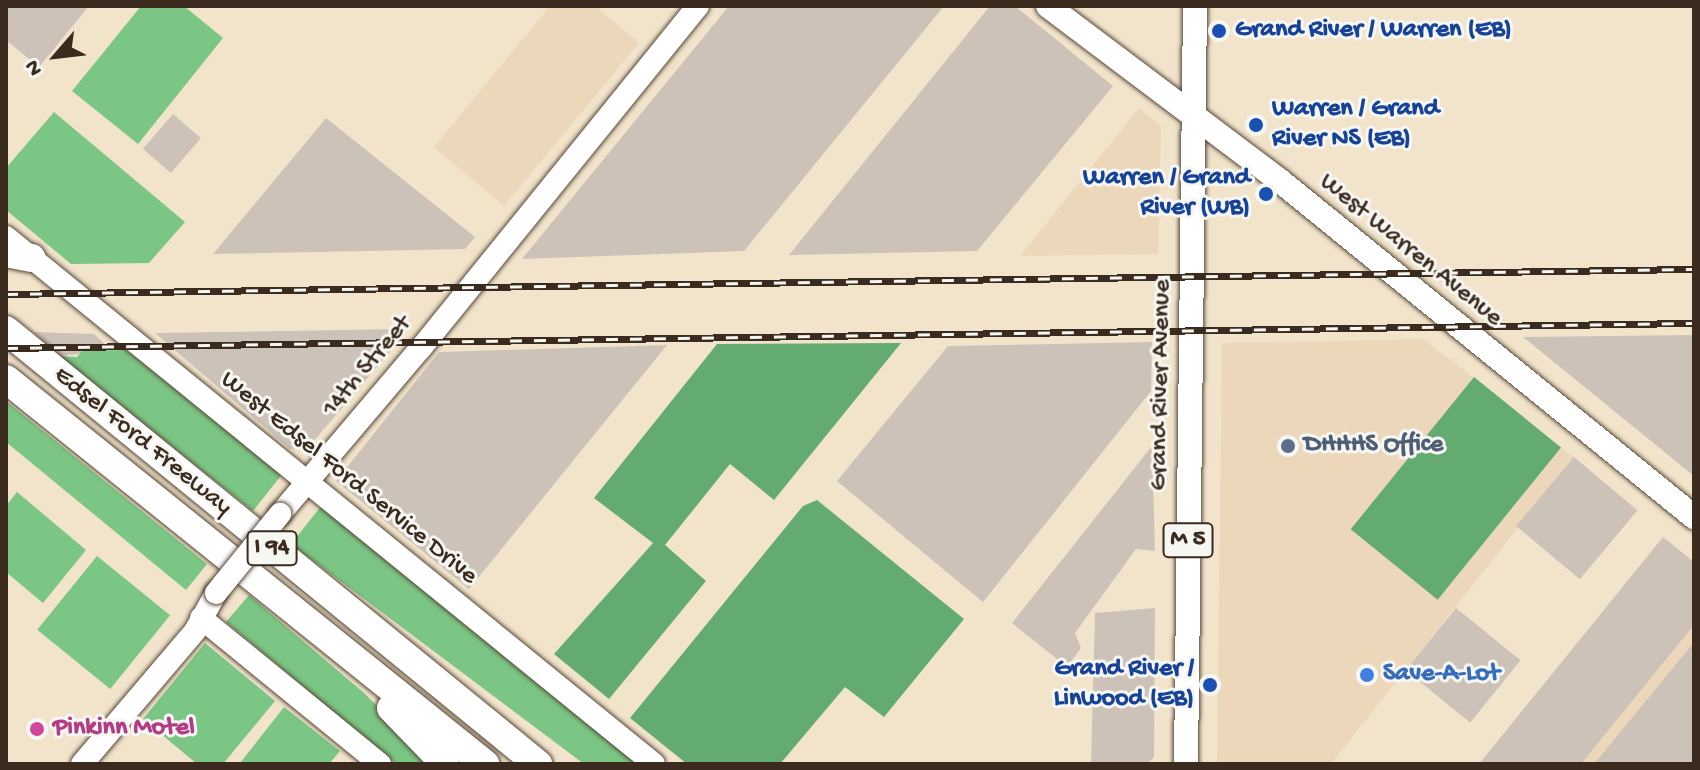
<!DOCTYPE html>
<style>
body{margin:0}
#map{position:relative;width:1700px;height:770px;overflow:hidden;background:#f2e4cb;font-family:"Gochi Hand",sans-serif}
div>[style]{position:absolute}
.built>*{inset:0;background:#edd7ba}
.industrial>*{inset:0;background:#ccc2b8;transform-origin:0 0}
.green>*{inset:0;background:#7bc684;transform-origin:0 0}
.forest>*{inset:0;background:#64ab72;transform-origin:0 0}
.roads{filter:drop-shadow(0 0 2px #564638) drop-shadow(0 0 2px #564638)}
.secondary>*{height:22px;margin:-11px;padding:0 11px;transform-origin:11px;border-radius:11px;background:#fff}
.primary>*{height:24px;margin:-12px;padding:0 12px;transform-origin:12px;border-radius:12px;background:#fff}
.highway>*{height:28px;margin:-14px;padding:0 14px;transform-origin:14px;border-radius:14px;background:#fff}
.rail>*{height:7px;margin-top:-3.5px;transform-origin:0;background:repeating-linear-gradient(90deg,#f6f6f2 0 12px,#3b2a1e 0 24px);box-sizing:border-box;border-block:2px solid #3b2a1e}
.bridges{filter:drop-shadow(0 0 2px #564638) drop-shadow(0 0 2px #564638)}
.secondary-bridge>*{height:22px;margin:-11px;padding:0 11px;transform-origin:11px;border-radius:11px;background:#fff}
.dots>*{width:22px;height:22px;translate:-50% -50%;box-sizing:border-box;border:4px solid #f6f6f2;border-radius:50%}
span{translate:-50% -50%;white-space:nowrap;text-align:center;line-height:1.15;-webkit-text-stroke:6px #f6f6f2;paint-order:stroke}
.shield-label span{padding:2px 6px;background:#f6f6f2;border:2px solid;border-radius:6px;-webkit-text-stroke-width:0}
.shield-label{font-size:24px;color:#3b2a1e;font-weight:700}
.transit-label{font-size:26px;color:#164399;font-weight:700}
.left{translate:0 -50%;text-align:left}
.right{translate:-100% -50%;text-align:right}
.street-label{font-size:26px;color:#3b2a1e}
.service-label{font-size:26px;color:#4e5e75;font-weight:700}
.shop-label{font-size:26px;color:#366cbe;font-weight:700}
.hotel-label{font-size:26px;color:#b23c85;font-weight:700}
.frame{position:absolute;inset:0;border:8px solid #3b2a1e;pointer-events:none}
.north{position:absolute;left:16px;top:16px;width:80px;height:80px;-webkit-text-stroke:6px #f6f6f2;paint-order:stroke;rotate:242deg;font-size:22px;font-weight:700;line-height:32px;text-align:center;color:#3b2a1e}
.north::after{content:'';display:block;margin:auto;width:28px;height:36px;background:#3b2a1e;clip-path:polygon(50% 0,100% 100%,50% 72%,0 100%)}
</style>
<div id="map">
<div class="built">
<div style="clip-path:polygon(550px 6px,595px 6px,639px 43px,504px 206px,434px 147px)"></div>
<div style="clip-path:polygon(1139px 108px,1161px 126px,1158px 254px,1020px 256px)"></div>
<div style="clip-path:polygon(1423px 339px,1473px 377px,1354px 532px,1450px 585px,1561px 448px,1574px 457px,1331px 764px,1217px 764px,1222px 343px)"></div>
<div style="clip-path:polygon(1694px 625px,1694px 642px,1594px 764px,1581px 764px)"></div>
</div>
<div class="industrial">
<div style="clip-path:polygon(6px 6px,89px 6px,39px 67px,6px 40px)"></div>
<div style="clip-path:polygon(729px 6px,944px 6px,744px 251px,522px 259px)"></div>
<div style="clip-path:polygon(990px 6px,1015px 6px,1113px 86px,977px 251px,789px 255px)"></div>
<div style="left:173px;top:114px;width:37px;height:46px;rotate:41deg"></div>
<div style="clip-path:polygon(326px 118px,475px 237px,465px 249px,213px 254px)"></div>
<div style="clip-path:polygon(404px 329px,389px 346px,394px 347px,306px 450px,290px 449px,155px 333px)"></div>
<div style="clip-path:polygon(34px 332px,94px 334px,112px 351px,58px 356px)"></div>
<div style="clip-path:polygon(1694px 335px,1694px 476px,1523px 337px)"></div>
<div style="clip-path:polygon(1152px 342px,1151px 391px,983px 602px,837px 481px,948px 346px)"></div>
<div style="clip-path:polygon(667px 345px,469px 589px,336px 481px,439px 352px)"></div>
<div style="clip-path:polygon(1152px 446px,1155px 551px,1136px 549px,1075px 633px,1081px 648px,1067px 667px,1012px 623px)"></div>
<div style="left:1574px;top:457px;width:83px;height:90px;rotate:40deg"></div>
<div style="clip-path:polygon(1663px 537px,1694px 562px,1694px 625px,1581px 764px,1479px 764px)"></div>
<div style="clip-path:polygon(1155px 608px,1154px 757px,1147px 764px,1091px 764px,1095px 613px)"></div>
<div style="left:1456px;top:608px;width:83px;height:80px;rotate:39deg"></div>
<div style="clip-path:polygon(1694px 642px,1694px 764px,1594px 764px)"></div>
</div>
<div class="green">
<div style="clip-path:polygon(141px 6px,184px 6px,223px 38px,138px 144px,72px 91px)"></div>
<div style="clip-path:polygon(54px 112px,185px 222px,149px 263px,71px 264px,6px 210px,6px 168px)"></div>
<div style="clip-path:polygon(126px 350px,283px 473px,253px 511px,58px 356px,77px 357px,82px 351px)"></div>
<div style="clip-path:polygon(6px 401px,207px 564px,186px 590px,6px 442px)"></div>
<div style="clip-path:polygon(17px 492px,86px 550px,43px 603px,6px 572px,6px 506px)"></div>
<div style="clip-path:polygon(322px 505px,642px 764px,584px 764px,291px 544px)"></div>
<div style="left:97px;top:556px;width:94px;height:95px;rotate:39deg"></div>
<div style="clip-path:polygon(249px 595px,364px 693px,436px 764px,396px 764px,226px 622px)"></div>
<div style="clip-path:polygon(205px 643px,275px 701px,223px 764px,197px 764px,143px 719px)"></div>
<div style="clip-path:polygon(284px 707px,340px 751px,329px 764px,240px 763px)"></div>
</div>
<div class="forest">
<div style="clip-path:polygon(901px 343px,774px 500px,730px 464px,665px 545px,706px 581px,609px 699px,554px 654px,653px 543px,594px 498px,717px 344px)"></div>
<div style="left:1474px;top:377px;width:112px;height:196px;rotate:39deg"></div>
<div style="clip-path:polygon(817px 500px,964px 619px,884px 717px,845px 687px,780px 764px,687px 764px,630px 718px,803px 506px)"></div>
</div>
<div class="roads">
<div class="secondary">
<div style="left:6px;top:237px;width:835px;rotate:39.12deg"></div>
<div style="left:280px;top:514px;width:218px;rotate:-49.7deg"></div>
<div style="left:421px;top:348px;width:440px;rotate:-51deg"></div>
<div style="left:201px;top:618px;width:231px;rotate:39.2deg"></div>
<div style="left:82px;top:764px;width:175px;rotate:-49.6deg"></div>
<div style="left:195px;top:631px;width:43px;rotate:-61.1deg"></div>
</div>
<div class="primary">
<div style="left:1048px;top:6px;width:289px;rotate:37deg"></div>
<div style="left:1279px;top:180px;width:535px;rotate:39.08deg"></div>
<div style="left:1186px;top:764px;width:758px;rotate:-89.32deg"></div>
</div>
<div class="highway">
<div style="left:6px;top:253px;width:26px;rotate:11deg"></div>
<div style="left:6px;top:330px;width:687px;rotate:39.21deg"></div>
<div style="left:6px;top:379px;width:615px;rotate:38.79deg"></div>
<div style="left:391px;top:708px;width:78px;rotate:46deg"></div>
</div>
</div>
<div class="rail">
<div style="left:6px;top:294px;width:1688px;rotate:-0.85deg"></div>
<div style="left:6px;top:348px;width:1688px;rotate:-0.85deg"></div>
</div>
<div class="bridges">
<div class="secondary-bridge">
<div style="left:216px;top:593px;width:102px;rotate:-51deg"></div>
</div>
</div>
<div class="dots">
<div style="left:1219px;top:31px;background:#1a4fb4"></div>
<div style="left:1256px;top:125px;background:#1a4fb4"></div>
<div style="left:1266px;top:194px;background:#1a4fb4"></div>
<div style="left:1288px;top:446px;background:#5c6f8a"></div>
<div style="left:1367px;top:675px;background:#3f7fe0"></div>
<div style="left:1210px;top:685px;background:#1a4fb4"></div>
<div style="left:37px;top:729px;background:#d1479c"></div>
</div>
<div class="shield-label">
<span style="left:1188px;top:540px">M 5</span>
<span style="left:272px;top:548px">I 94</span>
</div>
<div class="transit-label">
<span class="left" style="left:1235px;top:31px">Grand River / Warren (EB)</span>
<span class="left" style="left:1272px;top:125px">Warren / Grand<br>River NS (EB)</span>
<span class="right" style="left:1250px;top:194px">Warren / Grand<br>River (WB)</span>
<span class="right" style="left:1194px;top:685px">Grand River /<br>Linwood (EB)</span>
</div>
<div class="street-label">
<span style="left:1410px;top:251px;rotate:39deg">West Warren Avenue</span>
<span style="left:368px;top:367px;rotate:-50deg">14th Street</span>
<span style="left:1162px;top:385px;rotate:-89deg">Grand River Avenue</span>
<span style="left:142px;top:442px;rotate:39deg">Edsel Ford Freeway</span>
<span style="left:348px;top:479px;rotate:39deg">West Edsel Ford Service Drive</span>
</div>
<div class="service-label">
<span class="left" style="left:1304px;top:446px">DHHHS Office</span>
</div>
<div class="shop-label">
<span class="left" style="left:1383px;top:675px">Save-A-Lot</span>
</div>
<div class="hotel-label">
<span class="left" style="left:53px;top:729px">Pinkinn Motel</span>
</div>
<div class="frame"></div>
<div class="north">N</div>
</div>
